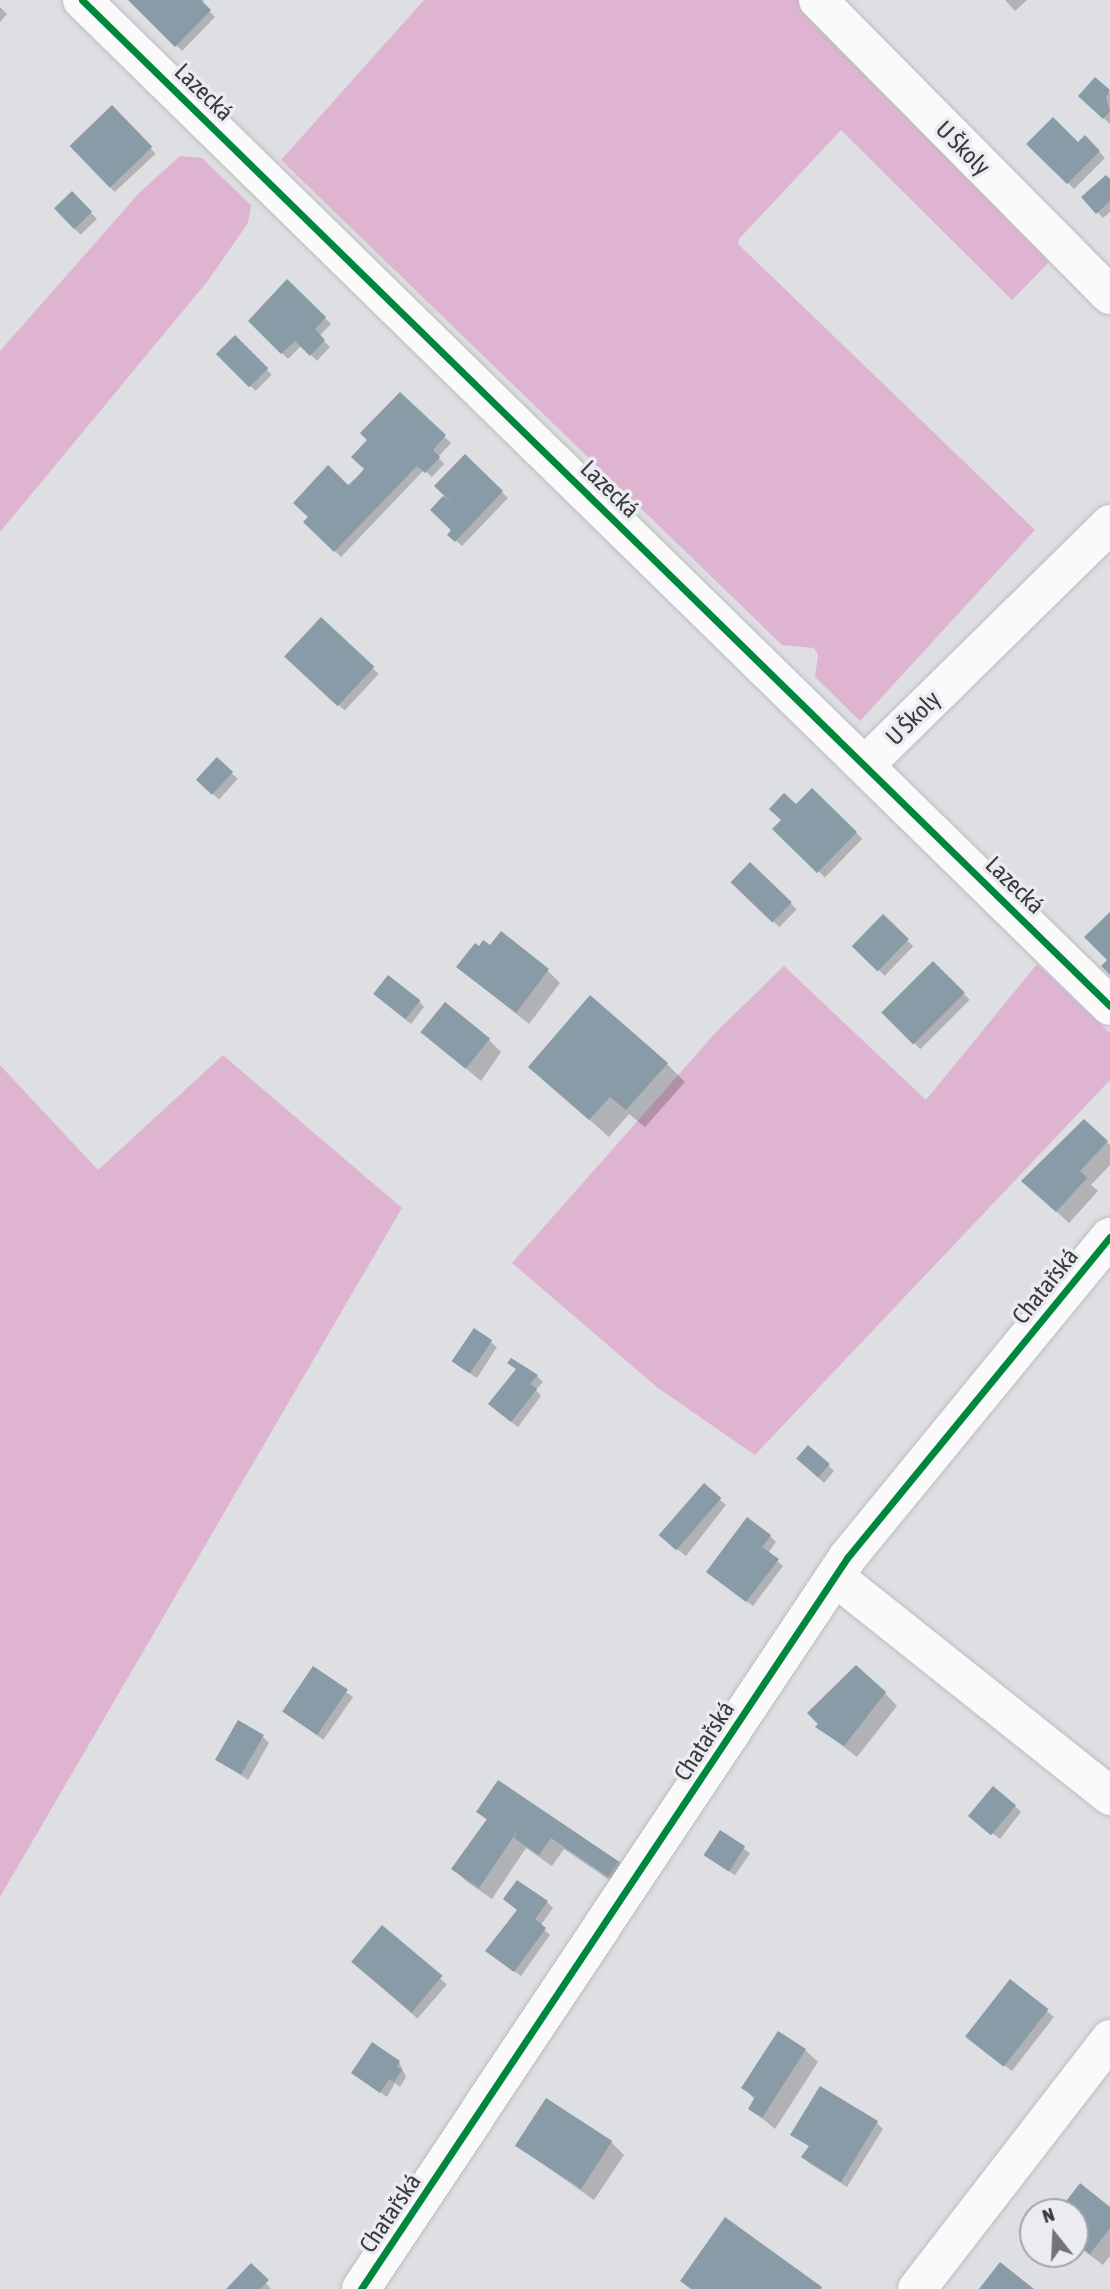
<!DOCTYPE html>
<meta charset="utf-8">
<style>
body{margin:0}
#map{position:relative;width:1110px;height:2289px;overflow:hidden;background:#dedfe3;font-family:"Asap Condensed",sans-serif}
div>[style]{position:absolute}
.green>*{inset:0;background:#dfb4d1}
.shadow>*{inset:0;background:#0003;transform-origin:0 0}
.building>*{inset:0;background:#899ba7;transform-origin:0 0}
.roads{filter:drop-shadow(0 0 2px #bdbdc0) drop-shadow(0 0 2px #bdbdc0)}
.minor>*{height:38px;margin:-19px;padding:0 19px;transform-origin:19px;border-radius:19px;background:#fafafb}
.cycleway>*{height:7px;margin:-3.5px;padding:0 3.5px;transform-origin:3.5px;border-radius:3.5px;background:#00873e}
span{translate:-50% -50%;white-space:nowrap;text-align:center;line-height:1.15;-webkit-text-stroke:7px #eaecf1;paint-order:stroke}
.street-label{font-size:24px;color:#3a3a3d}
.north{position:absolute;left:1019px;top:2198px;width:70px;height:70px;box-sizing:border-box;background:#eaecf1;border:2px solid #a4a5a9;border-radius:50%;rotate:342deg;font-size:19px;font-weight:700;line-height:28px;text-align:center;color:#3a3a3d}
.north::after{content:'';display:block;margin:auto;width:24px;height:32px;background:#737477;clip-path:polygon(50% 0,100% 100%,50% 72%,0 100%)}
</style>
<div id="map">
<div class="green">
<div style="clip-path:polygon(424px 0,798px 0,1050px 252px,1053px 258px,1012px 300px,841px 130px,739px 239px,738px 244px,1035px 530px,860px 721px,815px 677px,818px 655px,814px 648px,782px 645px,281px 160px)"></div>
<div style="clip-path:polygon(180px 156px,202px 158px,251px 205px,248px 223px,207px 282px,0 532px,0 351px,140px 192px)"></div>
<div style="clip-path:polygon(1037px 964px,1110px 1033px,1110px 1080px,755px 1455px,658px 1388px,512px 1263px,718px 1030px,784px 966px,926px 1100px)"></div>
<div style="clip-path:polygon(223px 1055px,402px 1208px,0 1897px,0 1065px,98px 1170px)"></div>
</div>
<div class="shadow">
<div style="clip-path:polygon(131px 0,204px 0,201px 3px,215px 17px,182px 51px)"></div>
<div style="clip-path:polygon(1005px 0,1027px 0,1015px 11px)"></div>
<div style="clip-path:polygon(0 7px,7px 14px,0 22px)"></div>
<div style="clip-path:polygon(1095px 80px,1110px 93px,1110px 124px,1080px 96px)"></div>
<div style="left:112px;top:107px;width:64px;height:56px;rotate:47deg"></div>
<div style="clip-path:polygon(1086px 137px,1105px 158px,1074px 189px,1029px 144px,1078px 145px)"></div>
<div style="clip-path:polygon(1110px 181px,1110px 212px,1103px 218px,1084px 197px)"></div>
<div style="left:72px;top:193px;width:36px;height:23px;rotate:46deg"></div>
<div style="clip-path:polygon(287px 282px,331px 324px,319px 336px,330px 347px,317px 361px,302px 345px,288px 359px,250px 321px)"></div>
<div style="left:235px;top:338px;width:52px;height:23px;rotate:45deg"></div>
<div style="clip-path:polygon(400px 395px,451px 443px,438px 457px,444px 464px,432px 477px,424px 470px,341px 557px,305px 522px,366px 469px,369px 440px)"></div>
<div style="clip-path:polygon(465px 457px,508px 498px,462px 546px,449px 535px,453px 530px,432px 510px,446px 495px)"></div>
<div style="left:321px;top:620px;width:79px;height:50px;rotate:43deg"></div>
<div style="left:217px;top:760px;width:28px;height:28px;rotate:42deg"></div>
<div style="left:812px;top:790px;width:70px;height:54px;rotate:44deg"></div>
<div style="left:750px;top:864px;width:65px;height:25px;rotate:44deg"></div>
<div style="left:883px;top:917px;width:42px;height:41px;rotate:44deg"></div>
<div style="left:933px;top:963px;width:52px;height:70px;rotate:45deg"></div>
<div style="clip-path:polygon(458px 967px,548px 971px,560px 983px,529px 1024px)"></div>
<div style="clip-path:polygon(380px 999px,419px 1001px,424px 1007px,411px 1024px)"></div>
<div style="clip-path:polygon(423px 1033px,489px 1040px,501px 1052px,481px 1081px)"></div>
<div style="clip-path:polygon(667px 1064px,685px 1082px,645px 1127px,629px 1114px,609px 1137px,530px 1067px)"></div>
<div style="clip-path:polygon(1084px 1121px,1110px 1145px,1110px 1165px,1091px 1185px,1098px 1191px,1069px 1223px,1036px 1193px)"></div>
<div style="clip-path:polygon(475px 1330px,497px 1347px,477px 1378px,460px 1367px)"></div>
<div style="clip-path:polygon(537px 1376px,543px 1382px,536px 1390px,541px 1396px,518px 1427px,496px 1410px)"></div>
<div style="clip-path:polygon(798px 1458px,828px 1465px,834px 1471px,824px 1483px)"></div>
<div style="clip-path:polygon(704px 1486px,726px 1505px,686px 1556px,669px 1543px)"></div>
<div style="clip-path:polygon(770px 1536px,776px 1542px,768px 1553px,783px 1566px,753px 1606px,714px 1577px)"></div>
<div style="left:313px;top:1669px;width:49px;height:52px;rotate:35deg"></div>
<div style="clip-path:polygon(885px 1693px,897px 1706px,857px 1757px,818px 1727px)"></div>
<div style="clip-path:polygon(263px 1737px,269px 1743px,248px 1780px,218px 1760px)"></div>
<div style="clip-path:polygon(499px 1782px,620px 1865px,632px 1877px,624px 1890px,564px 1849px,552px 1866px,526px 1848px,492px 1899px,466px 1881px,453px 1868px,488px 1821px,478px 1812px)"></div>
<div style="clip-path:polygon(1015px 1806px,1021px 1812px,1000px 1839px,978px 1822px)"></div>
<div style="left:720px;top:1832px;width:37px;height:27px;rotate:35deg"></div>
<div style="clip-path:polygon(547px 1902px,553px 1908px,540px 1926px,550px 1935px,521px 1976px,493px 1956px)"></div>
<div style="left:382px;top:1928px;width:86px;height:45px;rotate:41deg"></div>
<div style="clip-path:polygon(1010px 1981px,1054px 2017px,1012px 2071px,974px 2042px)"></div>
<div style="clip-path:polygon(805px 2050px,818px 2062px,775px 2129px,750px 2108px,755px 2100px,744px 2088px)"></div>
<div style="clip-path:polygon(399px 2062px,406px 2077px,400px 2087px,395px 2083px,387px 2097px,353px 2073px)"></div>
<div style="clip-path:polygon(877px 2123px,883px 2129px,847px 2187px,809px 2163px,803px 2157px,810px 2147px,793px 2135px)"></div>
<div style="clip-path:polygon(611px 2142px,624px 2155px,594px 2200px,517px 2146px)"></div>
<div style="clip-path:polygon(1110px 2209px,1110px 2256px,1103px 2265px,1075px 2244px,1075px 2212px,1060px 2212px)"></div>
<div style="clip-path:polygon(251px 2265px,271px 2289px,228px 2289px)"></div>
</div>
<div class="building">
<div style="clip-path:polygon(128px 0,201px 0,211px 10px,175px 47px)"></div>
<div style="clip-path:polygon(1095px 77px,1110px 90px,1106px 98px,1110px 111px,1103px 119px,1078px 96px)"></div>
<div style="left:112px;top:105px;width:58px;height:59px;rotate:46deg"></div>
<div style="clip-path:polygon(1053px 117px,1078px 142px,1085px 135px,1100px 151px,1067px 184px,1026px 144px)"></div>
<div style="clip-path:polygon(1106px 175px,1110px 179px,1110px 201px,1096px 214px,1081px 197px)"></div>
<div style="left:72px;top:191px;width:29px;height:25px;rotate:46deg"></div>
<div style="clip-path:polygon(287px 279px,326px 317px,315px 329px,325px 340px,310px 356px,295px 341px,281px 354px,248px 321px)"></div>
<div style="left:235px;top:335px;width:47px;height:27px;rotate:45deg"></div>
<div style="clip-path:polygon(400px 392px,446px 435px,433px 450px,440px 457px,425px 473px,417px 466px,334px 552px,303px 522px,308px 517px,293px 503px,328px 465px,349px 486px,364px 469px,351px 457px,367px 440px,360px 433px)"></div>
<div style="clip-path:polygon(465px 454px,503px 491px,455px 542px,447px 535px,451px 530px,430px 510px,443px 496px,455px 506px,434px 486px)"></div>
<div style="left:321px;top:617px;width:73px;height:54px;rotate:43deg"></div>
<div style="left:217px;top:757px;width:22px;height:31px;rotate:43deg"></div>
<div style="clip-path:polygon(812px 788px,857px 832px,817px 873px,772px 829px,781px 820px,769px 809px,784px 793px,796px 804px)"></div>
<div style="left:750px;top:862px;width:58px;height:28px;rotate:44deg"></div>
<div style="clip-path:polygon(1110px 912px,1110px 975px,1101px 966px,1107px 960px,1084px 937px)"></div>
<div style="left:883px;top:914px;width:36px;height:45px;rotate:44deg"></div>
<div style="clip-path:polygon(501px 931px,549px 969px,516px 1013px,456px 967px,475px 943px,479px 946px,483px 940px,490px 945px)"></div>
<div style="left:933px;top:961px;width:45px;height:73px;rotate:45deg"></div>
<div style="left:388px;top:975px;width:41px;height:24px;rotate:38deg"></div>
<div style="clip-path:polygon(590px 995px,668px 1063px,626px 1110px,610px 1097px,589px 1120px,528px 1067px)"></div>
<div style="left:445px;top:1002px;width:58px;height:39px;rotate:39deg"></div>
<div style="clip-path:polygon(1084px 1119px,1108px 1141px,1080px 1171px,1087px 1178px,1056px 1212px,1021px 1181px)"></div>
<div style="left:474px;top:1328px;width:22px;height:40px;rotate:34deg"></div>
<div style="clip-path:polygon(511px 1358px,538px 1375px,530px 1384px,537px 1389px,511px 1422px,488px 1404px,516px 1369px,507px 1363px)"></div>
<div style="left:808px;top:1445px;width:29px;height:18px;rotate:41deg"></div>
<div style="left:704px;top:1483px;width:23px;height:69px;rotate:41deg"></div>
<div style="clip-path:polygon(747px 1517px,771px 1535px,762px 1547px,779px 1559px,746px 1602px,706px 1572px)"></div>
<div style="clip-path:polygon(856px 1665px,886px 1692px,844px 1746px,815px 1727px,818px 1724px,807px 1713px)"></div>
<div style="left:313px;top:1666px;width:42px;height:55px;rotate:34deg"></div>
<div style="left:238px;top:1720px;width:30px;height:46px;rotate:30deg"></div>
<div style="clip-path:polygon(498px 1780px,621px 1863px,611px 1879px,551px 1838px,539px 1855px,514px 1838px,518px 1830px,479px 1888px,451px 1869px,487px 1819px,476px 1812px)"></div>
<div style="left:993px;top:1786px;width:30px;height:39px;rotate:40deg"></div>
<div style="left:720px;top:1830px;width:30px;height:30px;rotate:33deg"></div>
<div style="clip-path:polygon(517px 1880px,548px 1901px,535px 1919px,546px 1928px,514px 1972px,485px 1951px,517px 1910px,503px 1899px)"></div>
<div style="left:382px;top:1925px;width:79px;height:48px;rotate:40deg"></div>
<div style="left:1010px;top:1979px;width:49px;height:73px;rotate:38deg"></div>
<div style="clip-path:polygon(778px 2031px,806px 2049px,762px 2118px,748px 2109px,755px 2097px,741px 2088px)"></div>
<div style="clip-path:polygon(372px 2042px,400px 2061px,397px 2067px,402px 2070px,394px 2082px,389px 2079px,380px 2093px,351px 2073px)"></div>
<div style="clip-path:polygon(820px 2086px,878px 2121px,841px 2182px,801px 2157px,809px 2146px,790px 2135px)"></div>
<div style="left:546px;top:2098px;width:79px;height:57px;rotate:33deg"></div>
<div style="clip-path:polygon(1080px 2183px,1110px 2207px,1110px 2228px,1090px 2254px,1075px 2243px,1075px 2212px,1058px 2212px)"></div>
<div style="clip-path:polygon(725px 2217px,822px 2287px,821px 2289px,691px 2289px,680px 2281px)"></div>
<div style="clip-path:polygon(1000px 2262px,1034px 2289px,979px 2289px)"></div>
<div style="clip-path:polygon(251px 2263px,269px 2280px,260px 2289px,226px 2289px)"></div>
</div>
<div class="roads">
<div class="minor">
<div style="left:82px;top:0;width:1438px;rotate:44.38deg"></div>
<div style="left:818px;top:0;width:415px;rotate:45.3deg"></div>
<div style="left:865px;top:765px;width:344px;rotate:-44.5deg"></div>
<div style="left:835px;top:1577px;width:352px;rotate:38.5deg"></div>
<div style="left:361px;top:2289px;width:878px;rotate:-56.38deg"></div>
<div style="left:847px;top:1558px;width:415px;rotate:-50.7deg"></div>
<div style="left:917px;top:2289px;width:316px;rotate:-52.3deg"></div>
</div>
</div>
<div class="cycleway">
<div style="left:82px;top:0;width:1438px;rotate:44.38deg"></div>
<div style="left:361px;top:2289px;width:878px;rotate:-56.38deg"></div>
<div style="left:847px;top:1558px;width:415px;rotate:-50.7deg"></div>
</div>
<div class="street-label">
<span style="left:204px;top:92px;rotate:44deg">Lazecká</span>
<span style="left:963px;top:148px;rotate:45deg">U Školy</span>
<span style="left:610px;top:489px;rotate:44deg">Lazecká</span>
<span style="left:913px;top:718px;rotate:-45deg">U Školy</span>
<span style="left:1015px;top:885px;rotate:44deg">Lazecká</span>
<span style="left:1045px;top:1286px;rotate:-51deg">Chatařská</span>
<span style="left:704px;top:1741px;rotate:-57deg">Chatařská</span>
<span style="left:390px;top:2213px;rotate:-56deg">Chatařská</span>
</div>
<div class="north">N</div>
</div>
